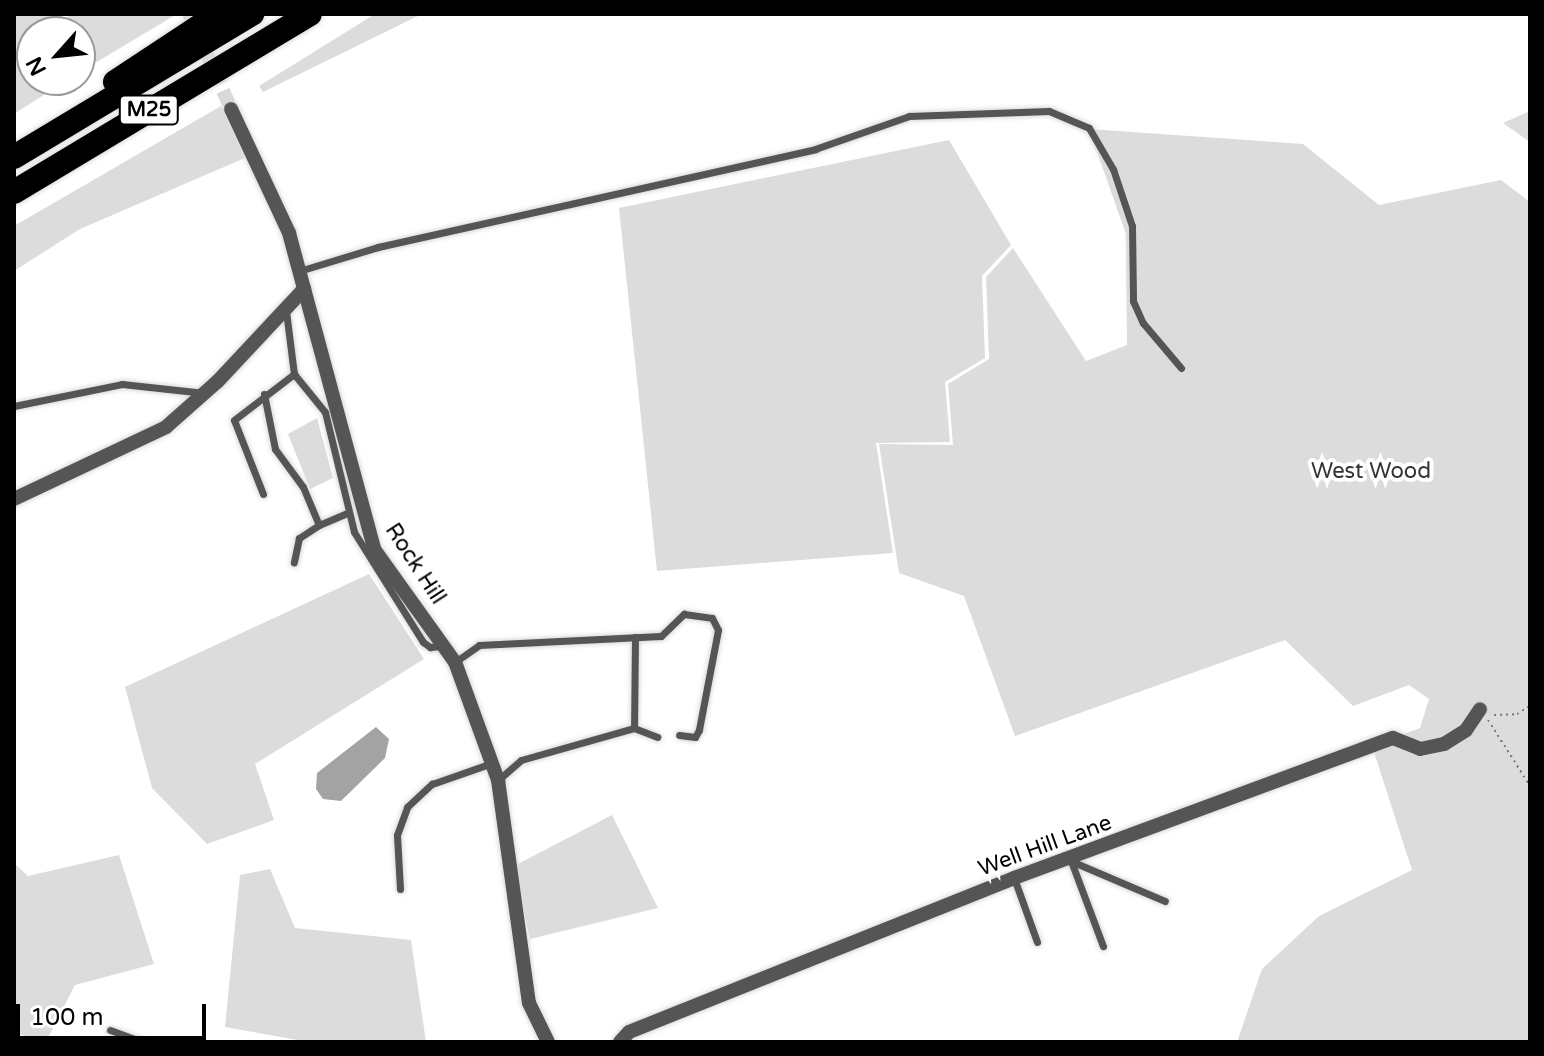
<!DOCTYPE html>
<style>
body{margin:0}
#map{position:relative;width:1544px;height:1056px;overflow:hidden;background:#fff;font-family:"Varela Round",sans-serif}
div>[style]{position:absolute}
.green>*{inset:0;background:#dcdcdc}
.water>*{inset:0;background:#a3a3a3}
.street-tunnel>*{height:14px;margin-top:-7px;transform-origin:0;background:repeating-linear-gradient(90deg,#d9d9d9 0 14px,transparent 0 21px)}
.path>*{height:2px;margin-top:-1px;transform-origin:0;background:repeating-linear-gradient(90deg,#777 0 2px,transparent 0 6px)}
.roads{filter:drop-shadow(0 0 2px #dbdbdb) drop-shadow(0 0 2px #dbdbdb)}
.lane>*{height:7px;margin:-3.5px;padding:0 3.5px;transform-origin:3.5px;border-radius:3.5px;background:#555}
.street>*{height:14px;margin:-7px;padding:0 7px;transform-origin:7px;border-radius:7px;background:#555}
.highway>*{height:24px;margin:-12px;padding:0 12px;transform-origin:12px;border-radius:12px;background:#000}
span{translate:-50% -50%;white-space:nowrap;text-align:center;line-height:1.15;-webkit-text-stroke:8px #fff;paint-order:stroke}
.shield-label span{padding:2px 6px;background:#fff;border:2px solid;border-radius:6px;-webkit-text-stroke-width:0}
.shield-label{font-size:20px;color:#000;font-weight:700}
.park-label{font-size:22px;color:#333}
.street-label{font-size:22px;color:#000}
.frame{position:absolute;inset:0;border:16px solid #000;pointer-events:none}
.north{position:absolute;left:16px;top:16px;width:80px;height:80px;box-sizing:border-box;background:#fff;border:2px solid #999;border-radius:50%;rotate:243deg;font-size:22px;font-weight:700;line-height:32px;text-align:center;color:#000}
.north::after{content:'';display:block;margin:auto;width:28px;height:36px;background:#000;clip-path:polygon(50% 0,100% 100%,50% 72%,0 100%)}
.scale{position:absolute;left:16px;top:1004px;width:190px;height:36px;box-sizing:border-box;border:4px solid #000;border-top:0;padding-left:10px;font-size:24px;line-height:28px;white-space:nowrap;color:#000;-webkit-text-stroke:6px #fff;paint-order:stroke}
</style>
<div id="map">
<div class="green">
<div style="clip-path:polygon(14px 14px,65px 14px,44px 32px,32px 32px,32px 43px,14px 59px)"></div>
<div style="clip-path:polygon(71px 14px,177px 14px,80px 72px,80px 32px,50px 32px)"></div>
<div style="clip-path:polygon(375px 14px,422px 14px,263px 92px,259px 86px)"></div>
<div style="clip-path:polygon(32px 48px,32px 80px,67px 80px,14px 114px,14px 64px)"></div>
<div style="clip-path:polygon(221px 106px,245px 158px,80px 229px,14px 271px,14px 226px)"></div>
<div style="clip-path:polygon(1530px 111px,1530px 142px,1503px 123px)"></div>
<div style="clip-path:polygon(1089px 129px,1303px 144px,1379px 205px,1501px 180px,1530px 202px,1530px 1042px,1237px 1042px,1262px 969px,1319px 916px,1412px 870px,1372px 746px,1420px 728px,1429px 699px,1409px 685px,1353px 706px,1285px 640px,1015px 736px,964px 596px,899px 573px,879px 444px,953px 445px,948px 384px,989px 359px,986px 277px,1013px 248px,1086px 361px,1127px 345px,1126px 234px)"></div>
<div style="clip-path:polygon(949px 140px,1011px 245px,982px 276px,985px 358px,945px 382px,950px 442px,876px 443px,893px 553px,657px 571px,619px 208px)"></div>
<div style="clip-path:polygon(317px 418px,333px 478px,310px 489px,288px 434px)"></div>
<div style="clip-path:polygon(369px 574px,424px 659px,255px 764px,274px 820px,207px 844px,152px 788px,125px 687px)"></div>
<div style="clip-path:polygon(612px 815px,658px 908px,530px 939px,514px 866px)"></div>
<div style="clip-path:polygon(119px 855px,154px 964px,75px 985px,46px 1042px,14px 1033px,14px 863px,28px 876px)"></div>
<div style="clip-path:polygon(270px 869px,295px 928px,411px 940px,426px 1042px,309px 1042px,225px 1027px,240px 875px)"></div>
</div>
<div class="water">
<div style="clip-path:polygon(376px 727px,389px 739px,385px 758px,341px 801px,323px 799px,316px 789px,317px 773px)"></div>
</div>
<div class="street-tunnel">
<div style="left:189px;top:14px;width:104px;rotate:66.1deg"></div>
</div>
<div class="path">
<div style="left:1494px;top:715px;width:23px;rotate:-2deg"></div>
<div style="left:1517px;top:714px;width:15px;rotate:-32deg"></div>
<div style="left:1488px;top:720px;width:78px;rotate:57.5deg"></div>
</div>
<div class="roads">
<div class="lane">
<div style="left:299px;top:271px;width:83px;rotate:-16.9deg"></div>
<div style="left:378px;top:247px;width:448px;rotate:-12.6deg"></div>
<div style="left:815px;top:149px;width:100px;rotate:-19.3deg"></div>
<div style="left:909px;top:116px;width:140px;rotate:-2deg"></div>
<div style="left:1049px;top:111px;width:43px;rotate:23deg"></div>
<div style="left:1089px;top:128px;width:48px;rotate:59.7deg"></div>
<div style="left:1113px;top:169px;width:60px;rotate:71.6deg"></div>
<div style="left:1132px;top:226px;width:75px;rotate:89.2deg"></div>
<div style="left:1133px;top:301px;width:24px;rotate:66deg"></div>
<div style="left:1143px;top:323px;width:59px;rotate:49.8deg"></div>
<div style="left:286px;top:311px;width:64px;rotate:82.8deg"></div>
<div style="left:294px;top:374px;width:49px;rotate:50.8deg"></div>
<div style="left:325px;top:412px;width:123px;rotate:76.4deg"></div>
<div style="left:354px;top:532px;width:130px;rotate:57.9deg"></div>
<div style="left:423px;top:642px;width:9px;rotate:36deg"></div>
<div style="left:430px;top:647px;width:12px;rotate:-5deg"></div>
<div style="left:264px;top:394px;width:56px;rotate:78.7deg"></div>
<div style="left:275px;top:449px;width:47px;rotate:53.6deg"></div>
<div style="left:303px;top:487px;width:41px;rotate:67.2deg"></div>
<div style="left:319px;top:525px;width:24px;rotate:147deg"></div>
<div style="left:299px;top:538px;width:25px;rotate:102deg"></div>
<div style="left:14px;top:406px;width:110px;rotate:-11.5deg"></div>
<div style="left:122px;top:384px;width:83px;rotate:6.2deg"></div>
<div style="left:263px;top:494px;width:79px;rotate:-111.4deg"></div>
<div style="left:234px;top:420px;width:76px;rotate:-37.5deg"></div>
<div style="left:319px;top:525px;width:30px;rotate:-23deg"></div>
<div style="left:635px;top:637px;width:91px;rotate:90.6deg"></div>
<div style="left:634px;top:728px;width:25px;rotate:21deg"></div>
<div style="left:455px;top:662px;width:29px;rotate:-35deg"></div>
<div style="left:479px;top:645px;width:182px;rotate:-2.8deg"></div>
<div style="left:661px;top:636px;width:32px;rotate:-44deg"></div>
<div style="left:684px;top:614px;width:28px;rotate:8deg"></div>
<div style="left:712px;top:618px;width:13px;rotate:63deg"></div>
<div style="left:718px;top:630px;width:102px;rotate:100.8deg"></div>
<div style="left:699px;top:730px;width:8px;rotate:120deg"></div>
<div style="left:695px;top:737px;width:16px;rotate:-173deg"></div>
<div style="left:498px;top:780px;width:30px;rotate:-41deg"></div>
<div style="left:521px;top:760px;width:117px;rotate:-15.8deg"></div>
<div style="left:1071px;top:861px;width:102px;rotate:23.1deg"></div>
<div style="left:1071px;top:861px;width:91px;rotate:69.4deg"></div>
<div style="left:1014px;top:878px;width:68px;rotate:70.2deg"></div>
<div style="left:400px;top:889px;width:54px;rotate:-93.2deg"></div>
<div style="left:397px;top:835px;width:30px;rotate:-70deg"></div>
<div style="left:407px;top:807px;width:34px;rotate:-43deg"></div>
<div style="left:432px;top:784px;width:64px;rotate:-19.3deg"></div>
<div style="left:110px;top:1030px;width:35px;rotate:20deg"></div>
</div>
<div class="street">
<div style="left:231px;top:109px;width:137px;rotate:64.9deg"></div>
<div style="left:289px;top:233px;width:327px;rotate:74.9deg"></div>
<div style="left:374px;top:549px;width:139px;rotate:54.4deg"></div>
<div style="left:455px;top:662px;width:126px;rotate:70deg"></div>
<div style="left:498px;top:780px;width:225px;rotate:82.1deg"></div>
<div style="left:529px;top:1003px;width:43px;rotate:64deg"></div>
<div style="left:14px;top:499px;width:168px;rotate:-25.3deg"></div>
<div style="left:166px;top:427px;width:69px;rotate:-41.5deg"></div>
<div style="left:218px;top:381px;width:126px;rotate:-46.9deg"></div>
<div style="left:620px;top:1042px;width:13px;rotate:-48deg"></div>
<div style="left:629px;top:1032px;width:415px;rotate:-21.8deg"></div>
<div style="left:1014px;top:878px;width:404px;rotate:-20.3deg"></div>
<div style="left:1393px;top:738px;width:29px;rotate:22deg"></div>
<div style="left:1420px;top:749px;width:25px;rotate:-12deg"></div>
<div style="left:1444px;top:744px;width:26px;rotate:-32deg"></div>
<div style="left:1466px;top:730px;width:25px;rotate:-56deg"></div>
</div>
<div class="highway">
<div style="left:115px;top:82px;width:123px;rotate:-33.4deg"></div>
<div style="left:14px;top:157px;width:278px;rotate:-31deg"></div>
<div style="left:14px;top:192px;width:345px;rotate:-31deg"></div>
</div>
</div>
<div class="shield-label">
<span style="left:149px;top:110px">M25</span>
</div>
<div class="park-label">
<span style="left:1371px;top:472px">West Wood</span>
</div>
<div class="street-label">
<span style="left:415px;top:564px;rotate:57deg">Rock Hill</span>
<span style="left:1045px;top:846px;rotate:-20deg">Well Hill Lane</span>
</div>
<div class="frame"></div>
<div class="north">N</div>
<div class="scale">100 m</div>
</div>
